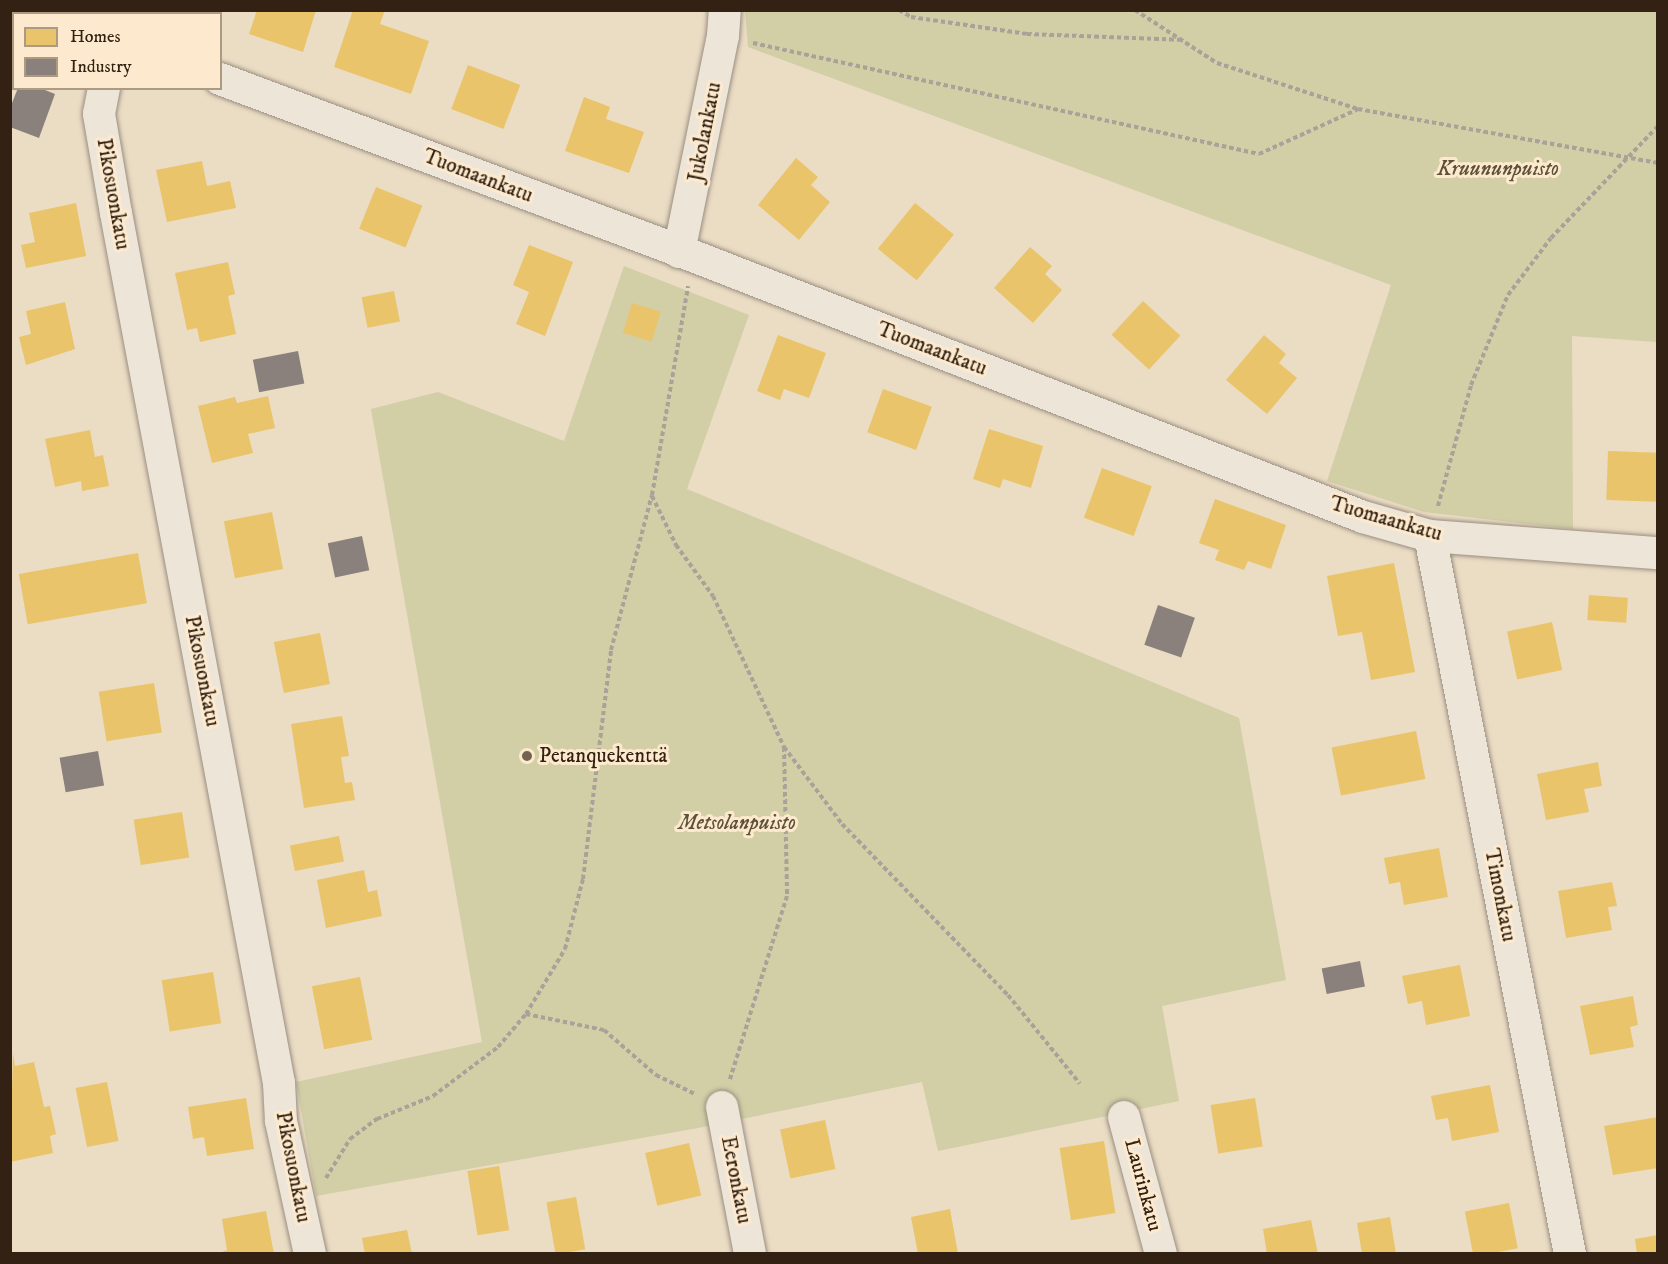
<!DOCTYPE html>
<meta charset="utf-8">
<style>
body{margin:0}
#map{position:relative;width:1668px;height:1264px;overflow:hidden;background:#ebdcc4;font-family:"IM FELL DW Pica",serif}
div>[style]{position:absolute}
.green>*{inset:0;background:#d2cea6}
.homes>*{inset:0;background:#e9c46a;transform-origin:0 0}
.industry>*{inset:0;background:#8a817c;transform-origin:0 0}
.path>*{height:4px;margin-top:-2px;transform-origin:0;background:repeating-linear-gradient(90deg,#aaa298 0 4.5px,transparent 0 7.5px)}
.roads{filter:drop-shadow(0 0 2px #9a8f80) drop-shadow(0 0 2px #9a8f80)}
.street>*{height:32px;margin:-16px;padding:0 16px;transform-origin:16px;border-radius:16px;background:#eee5d9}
.dots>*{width:16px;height:16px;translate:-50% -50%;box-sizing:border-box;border:3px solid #fdeace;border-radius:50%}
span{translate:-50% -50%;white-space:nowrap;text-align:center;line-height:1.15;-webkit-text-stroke:6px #fdeace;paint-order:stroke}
.street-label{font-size:21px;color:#332213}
.park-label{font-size:21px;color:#5d5238;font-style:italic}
.poi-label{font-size:21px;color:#332213}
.left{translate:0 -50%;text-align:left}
.frame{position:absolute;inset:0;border:12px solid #332213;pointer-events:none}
.legend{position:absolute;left:12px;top:12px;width:210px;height:78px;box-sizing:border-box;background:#fdeace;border:2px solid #ac9a83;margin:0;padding:8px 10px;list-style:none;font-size:18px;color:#332213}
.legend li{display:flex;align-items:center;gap:12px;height:30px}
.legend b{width:30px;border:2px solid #ac9a83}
</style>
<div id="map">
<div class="green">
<div style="clip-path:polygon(745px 11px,1657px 11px,1657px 342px,1572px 336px,1573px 529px,1424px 512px,1327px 481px,1391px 285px,748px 47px)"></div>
<div style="clip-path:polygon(624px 266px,749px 315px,687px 489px,1239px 718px,1286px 980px,1162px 1006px,1179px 1101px,938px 1151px,922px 1082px,698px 1128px,316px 1196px,296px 1082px,482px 1042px,371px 409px,438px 392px,564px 441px)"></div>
</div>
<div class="homes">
<div style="clip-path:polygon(257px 10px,316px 10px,303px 52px,249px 34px)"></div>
<div style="clip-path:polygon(353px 10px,385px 10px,380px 24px,429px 41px,411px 94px,334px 67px)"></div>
<div style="left:468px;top:65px;width:56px;height:47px;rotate:21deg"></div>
<div style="clip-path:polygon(584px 97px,610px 107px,606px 119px,644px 132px,629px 173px,565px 151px)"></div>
<div style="clip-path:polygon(796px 158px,818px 177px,811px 185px,830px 202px,799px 240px,758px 205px)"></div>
<div style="clip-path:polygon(202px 161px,207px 186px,230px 181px,236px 208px,167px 222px,156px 170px)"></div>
<div style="left:376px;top:187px;width:50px;height:45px;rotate:22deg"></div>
<div style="clip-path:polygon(76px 203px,86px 256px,26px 268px,21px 245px,35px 242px,29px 213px)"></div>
<div style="left:915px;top:203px;width:50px;height:59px;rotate:39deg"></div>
<div style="clip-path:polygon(529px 245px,573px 262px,545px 336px,516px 324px,529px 292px,513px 285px)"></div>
<div style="clip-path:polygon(1030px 247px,1052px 266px,1045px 274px,1062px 290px,1033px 323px,994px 288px)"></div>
<div style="clip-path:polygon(228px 262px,235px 294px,228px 296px,236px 334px,200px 342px,197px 328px,187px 330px,175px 273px)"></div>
<div style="left:394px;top:291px;width:31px;height:33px;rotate:79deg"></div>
<div style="left:1143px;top:301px;width:51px;height:46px;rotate:43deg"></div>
<div style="clip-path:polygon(65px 302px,75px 349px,26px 365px,19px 337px,31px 334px,26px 311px)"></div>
<div style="left:632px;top:303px;width:30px;height:31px;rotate:17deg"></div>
<div style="clip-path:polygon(778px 335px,826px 353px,809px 398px,784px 389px,780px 400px,757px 391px)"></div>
<div style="clip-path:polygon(1264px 335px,1286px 354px,1279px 363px,1297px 378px,1267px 414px,1226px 380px)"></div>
<div style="left:883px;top:389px;width:52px;height:46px;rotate:20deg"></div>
<div style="clip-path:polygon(268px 396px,275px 428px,248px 434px,253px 453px,212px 463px,198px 406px,235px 397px,237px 403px)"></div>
<div style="clip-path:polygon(989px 429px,1043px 446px,1031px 488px,1003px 479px,1000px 488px,973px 479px)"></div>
<div style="clip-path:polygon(90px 430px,95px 457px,103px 455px,109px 486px,82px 491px,81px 481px,55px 487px,45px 439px)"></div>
<div style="left:1608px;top:451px;width:50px;height:49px;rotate:2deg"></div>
<div style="left:1102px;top:468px;width:53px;height:53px;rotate:20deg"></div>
<div style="clip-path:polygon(1215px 499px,1286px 525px,1271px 569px,1248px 561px,1244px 570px,1215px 560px,1219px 550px,1199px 543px)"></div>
<div style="left:272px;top:512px;width:58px;height:49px;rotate:79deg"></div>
<div style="left:138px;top:553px;width:51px;height:121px;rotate:80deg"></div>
<div style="clip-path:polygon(1394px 563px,1415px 672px,1371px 680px,1362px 632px,1338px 636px,1327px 576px)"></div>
<div style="left:1589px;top:595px;width:39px;height:25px;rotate:4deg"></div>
<div style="left:1552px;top:622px;width:49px;height:46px;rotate:78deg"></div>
<div style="left:320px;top:633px;width:52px;height:47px;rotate:79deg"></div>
<div style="left:154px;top:683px;width:50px;height:56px;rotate:81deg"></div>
<div style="clip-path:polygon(342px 716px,349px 756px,341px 757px,345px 783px,352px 782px,355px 800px,304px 808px,291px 724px)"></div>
<div style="left:1416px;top:731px;width:49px;height:86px;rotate:79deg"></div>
<div style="clip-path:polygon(1598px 762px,1602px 786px,1584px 789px,1589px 812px,1546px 820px,1537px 774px)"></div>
<div style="left:182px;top:812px;width:46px;height:49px;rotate:81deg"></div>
<div style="left:339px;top:836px;width:26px;height:50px;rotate:79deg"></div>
<div style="clip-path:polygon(1439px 848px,1448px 897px,1404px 905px,1400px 882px,1389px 884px,1384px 858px)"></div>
<div style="clip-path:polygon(364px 870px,368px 892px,377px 890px,382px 916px,326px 928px,317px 880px)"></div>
<div style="clip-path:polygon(1612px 882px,1617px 906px,1608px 907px,1612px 930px,1566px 938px,1558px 891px)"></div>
<div style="clip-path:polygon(1460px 965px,1470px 1016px,1426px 1025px,1422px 1001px,1408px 1004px,1402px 976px)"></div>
<div style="left:213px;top:972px;width:52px;height:52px;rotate:81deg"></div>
<div style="left:360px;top:977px;width:64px;height:49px;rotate:79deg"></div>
<div style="clip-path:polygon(1633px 996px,1638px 1025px,1630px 1027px,1634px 1047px,1590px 1055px,1580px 1006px)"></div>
<div style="clip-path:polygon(13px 1053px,15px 1066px,34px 1062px,44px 1107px,50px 1106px,56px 1134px,50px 1136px,53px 1153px,10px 1162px)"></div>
<div style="left:107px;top:1082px;width:60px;height:32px;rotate:79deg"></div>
<div style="clip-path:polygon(1490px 1085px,1499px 1132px,1452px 1141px,1448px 1118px,1436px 1120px,1431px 1096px)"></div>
<div style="clip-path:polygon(246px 1098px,254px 1149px,207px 1156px,204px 1137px,193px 1139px,188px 1107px)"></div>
<div style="left:1255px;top:1098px;width:49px;height:45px;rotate:81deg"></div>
<div style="clip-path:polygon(1658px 1117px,1658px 1168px,1613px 1175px,1604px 1126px)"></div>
<div style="left:825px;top:1120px;width:50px;height:46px;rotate:78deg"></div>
<div style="left:1104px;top:1141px;width:73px;height:45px;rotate:81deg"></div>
<div style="left:689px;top:1143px;width:54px;height:45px;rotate:77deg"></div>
<div style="left:499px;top:1166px;width:65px;height:32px;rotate:81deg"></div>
<div style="left:576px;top:1197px;width:53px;height:30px;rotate:80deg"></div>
<div style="left:1509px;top:1203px;width:46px;height:45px;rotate:79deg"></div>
<div style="clip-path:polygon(950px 1209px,958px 1254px,918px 1254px,911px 1217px)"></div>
<div style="clip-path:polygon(266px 1211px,274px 1254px,217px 1254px,227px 1250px,222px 1219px)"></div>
<div style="clip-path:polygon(1390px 1217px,1396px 1254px,1362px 1254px,1357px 1223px)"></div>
<div style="clip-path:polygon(1311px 1220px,1318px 1254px,1267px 1254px,1263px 1229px)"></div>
<div style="clip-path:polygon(407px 1230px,412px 1254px,365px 1254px,362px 1238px)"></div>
<div style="clip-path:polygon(1658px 1235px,1658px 1254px,1637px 1254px,1635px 1239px)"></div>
</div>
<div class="industry">
<div style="clip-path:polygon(18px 88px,40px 88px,55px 94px,39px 138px,10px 127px,10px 108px)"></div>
<div style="left:298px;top:351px;width:33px;height:46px;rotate:79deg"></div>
<div style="left:362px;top:536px;width:35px;height:35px;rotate:78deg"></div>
<div style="left:1158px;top:605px;width:39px;height:42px;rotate:19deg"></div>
<div style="left:98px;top:751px;width:35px;height:39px;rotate:80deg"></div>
<div style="left:1360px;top:961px;width:26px;height:39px;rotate:79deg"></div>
</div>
<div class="path">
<div style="left:899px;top:10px;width:14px;rotate:30deg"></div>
<div style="left:911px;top:17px;width:117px;rotate:8.3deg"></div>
<div style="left:1027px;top:34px;width:153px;rotate:2.2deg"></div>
<div style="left:1135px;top:10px;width:98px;rotate:32.9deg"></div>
<div style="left:1217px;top:63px;width:148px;rotate:18.1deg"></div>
<div style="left:1358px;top:109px;width:305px;rotate:10.2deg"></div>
<div style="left:753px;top:43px;width:518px;rotate:12.37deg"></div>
<div style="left:1259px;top:154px;width:109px;rotate:-24.4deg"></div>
<div style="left:652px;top:496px;width:55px;rotate:63.9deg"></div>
<div style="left:676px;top:545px;width:63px;rotate:54deg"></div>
<div style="left:713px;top:596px;width:167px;rotate:64.8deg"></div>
<div style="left:784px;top:747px;width:149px;rotate:88.8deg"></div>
<div style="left:787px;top:896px;width:192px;rotate:107.3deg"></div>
<div style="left:1438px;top:506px;width:125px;rotate:-74.7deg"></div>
<div style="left:1471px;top:385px;width:97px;rotate:-67.7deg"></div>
<div style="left:1508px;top:295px;width:71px;rotate:-53deg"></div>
<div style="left:1551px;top:238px;width:155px;rotate:-46.3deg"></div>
<div style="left:784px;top:747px;width:96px;rotate:53deg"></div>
<div style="left:842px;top:824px;width:238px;rotate:45.9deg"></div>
<div style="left:1008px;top:995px;width:114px;rotate:51deg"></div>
<div style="left:526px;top:1014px;width:80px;rotate:11.6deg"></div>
<div style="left:604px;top:1030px;width:69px;rotate:40.9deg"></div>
<div style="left:656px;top:1075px;width:43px;rotate:26deg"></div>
<div style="left:326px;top:1178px;width:46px;rotate:-58.4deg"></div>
<div style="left:350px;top:1139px;width:34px;rotate:-37deg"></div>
<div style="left:377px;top:1119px;width:61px;rotate:-22.3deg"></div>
<div style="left:433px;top:1096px;width:81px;rotate:-37deg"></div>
<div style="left:498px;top:1047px;width:43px;rotate:-49.7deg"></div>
<div style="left:526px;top:1014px;width:76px;rotate:-59deg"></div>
<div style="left:565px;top:949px;width:72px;rotate:-75.6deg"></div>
<div style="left:583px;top:879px;width:231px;rotate:-83deg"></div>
<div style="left:611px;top:650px;width:160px;rotate:-75.2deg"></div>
<div style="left:652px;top:495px;width:212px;rotate:-80.2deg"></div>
</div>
<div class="roads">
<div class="street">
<div style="left:48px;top:10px;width:9px;rotate:27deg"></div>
<div style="left:220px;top:79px;width:505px;rotate:20.52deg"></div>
<div style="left:693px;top:256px;width:719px;rotate:21.28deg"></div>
<div style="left:1363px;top:517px;width:70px;rotate:15.8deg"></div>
<div style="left:1430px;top:536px;width:229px;rotate:4.3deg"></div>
<div style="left:104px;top:88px;width:26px;rotate:101deg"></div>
<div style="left:99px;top:114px;width:100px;rotate:80.3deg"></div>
<div style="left:116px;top:213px;width:885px;rotate:79.39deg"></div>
<div style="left:279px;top:1083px;width:38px;rotate:87deg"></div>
<div style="left:281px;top:1121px;width:136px;rotate:77.7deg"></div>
<div style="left:679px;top:252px;width:220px;rotate:-78.5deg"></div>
<div style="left:723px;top:36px;width:26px;rotate:-86deg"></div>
<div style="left:1430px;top:536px;width:732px;rotate:78.97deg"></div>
<div style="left:722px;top:1107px;width:150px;rotate:79.2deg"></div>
<div style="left:1124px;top:1117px;width:142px;rotate:74.9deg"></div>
</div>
</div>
<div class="dots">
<div style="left:527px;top:756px;background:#736351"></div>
</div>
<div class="street-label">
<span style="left:705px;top:132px;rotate:-79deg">Jukolankatu</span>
<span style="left:478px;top:176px;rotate:21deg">Tuomaankatu</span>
<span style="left:113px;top:194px;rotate:80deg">Pikosuonkatu</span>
<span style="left:932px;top:349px;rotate:21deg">Tuomaankatu</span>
<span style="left:1386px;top:519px;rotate:16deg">Tuomaankatu</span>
<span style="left:202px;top:671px;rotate:79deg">Pikosuonkatu</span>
<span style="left:1500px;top:895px;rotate:79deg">Timonkatu</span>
<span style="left:293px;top:1167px;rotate:79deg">Pikosuonkatu</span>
<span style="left:736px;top:1180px;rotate:79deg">Eeronkatu</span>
<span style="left:1143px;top:1185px;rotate:75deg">Laurinkatu</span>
</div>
<div class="park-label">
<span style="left:1498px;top:169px">Kruununpuisto</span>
<span style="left:737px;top:823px">Metsolanpuisto</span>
</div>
<div class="poi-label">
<span class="left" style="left:539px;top:756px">Petanquekenttä</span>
</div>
<div class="frame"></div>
<ul class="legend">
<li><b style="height:16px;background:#e9c46a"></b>Homes</li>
<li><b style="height:16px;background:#8a817c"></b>Industry</li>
</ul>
</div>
